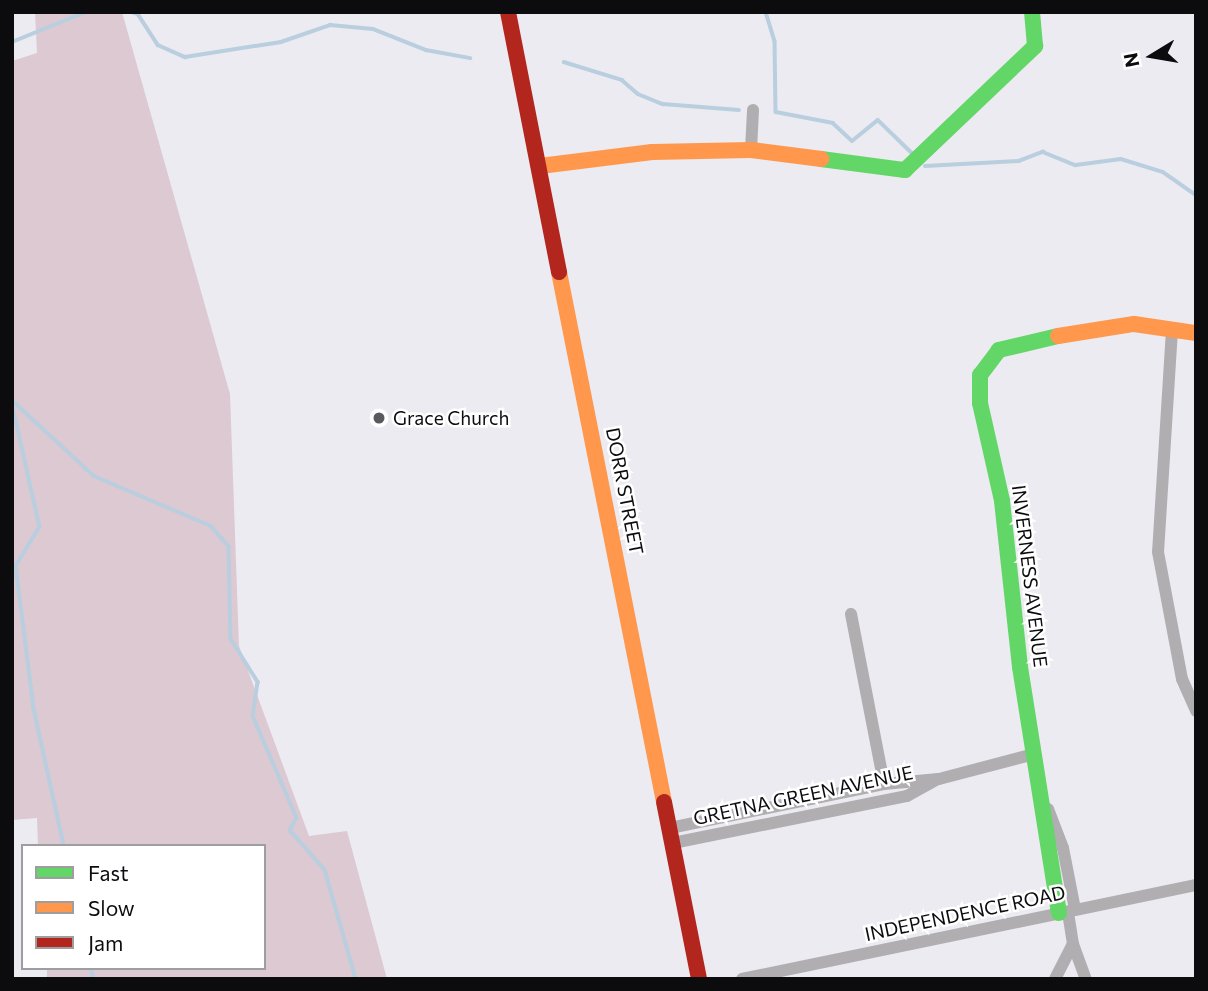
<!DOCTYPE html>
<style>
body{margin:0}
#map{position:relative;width:1208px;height:991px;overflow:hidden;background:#ecebf1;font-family:Commissioner,sans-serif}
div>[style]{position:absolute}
.forest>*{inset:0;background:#ddc9d2}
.stream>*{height:3.5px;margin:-1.75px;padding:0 1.75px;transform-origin:1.75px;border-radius:1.75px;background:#b9cede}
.street>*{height:12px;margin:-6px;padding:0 6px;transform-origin:6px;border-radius:6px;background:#b0aeb1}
.fast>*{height:16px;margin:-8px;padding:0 8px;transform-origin:8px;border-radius:8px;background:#63d668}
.slow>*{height:16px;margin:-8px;padding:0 8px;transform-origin:8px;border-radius:8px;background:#ff974d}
.jam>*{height:16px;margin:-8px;padding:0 8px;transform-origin:8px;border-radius:8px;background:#b3261e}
.dots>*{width:19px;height:19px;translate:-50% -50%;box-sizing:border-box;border:4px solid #fff;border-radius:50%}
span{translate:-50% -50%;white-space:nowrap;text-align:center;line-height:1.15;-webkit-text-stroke:5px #fff;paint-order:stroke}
.poi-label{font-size:19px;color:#0c0b0e}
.left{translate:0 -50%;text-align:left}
.street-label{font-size:19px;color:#0c0b0e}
.frame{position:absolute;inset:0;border:14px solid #0c0b0e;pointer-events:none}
.legend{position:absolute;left:21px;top:844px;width:245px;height:126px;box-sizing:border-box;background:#fff;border:2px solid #9e9d9f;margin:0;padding:9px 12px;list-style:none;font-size:21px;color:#0c0b0e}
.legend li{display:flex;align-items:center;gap:14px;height:35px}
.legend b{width:35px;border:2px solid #9e9d9f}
.north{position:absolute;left:1117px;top:21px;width:70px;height:70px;-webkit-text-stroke:5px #fff;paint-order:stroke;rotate:259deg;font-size:19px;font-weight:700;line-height:28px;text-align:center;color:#0c0b0e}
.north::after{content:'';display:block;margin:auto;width:24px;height:32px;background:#0c0b0e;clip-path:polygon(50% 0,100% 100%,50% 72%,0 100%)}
</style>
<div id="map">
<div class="forest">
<div style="clip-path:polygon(35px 12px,122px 12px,230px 394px,239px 646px,309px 836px,347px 831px,387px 979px,47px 979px,47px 968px,264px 968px,264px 846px,38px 846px,37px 818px,12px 820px,12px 61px,37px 53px)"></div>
</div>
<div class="stream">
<div style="left:132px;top:12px;width:6px;rotate:18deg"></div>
<div style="left:138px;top:14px;width:37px;rotate:57deg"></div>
<div style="left:158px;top:45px;width:30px;rotate:24deg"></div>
<div style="left:185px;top:57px;width:97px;rotate:-8.9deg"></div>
<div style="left:281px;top:42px;width:52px;rotate:-19.1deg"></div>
<div style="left:330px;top:25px;width:43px;rotate:5.3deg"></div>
<div style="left:373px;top:29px;width:57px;rotate:21.6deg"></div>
<div style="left:426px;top:50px;width:45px;rotate:10.3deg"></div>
<div style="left:766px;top:12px;width:30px;rotate:73deg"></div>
<div style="left:775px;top:41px;width:71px;rotate:89.2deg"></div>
<div style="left:776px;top:112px;width:58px;rotate:10.9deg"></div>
<div style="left:833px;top:123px;width:26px;rotate:43deg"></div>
<div style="left:852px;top:141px;width:33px;rotate:-39deg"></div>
<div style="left:878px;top:120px;width:47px;rotate:44.1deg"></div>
<div style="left:12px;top:42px;width:80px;rotate:-22.1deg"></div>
<div style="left:564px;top:62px;width:61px;rotate:17.2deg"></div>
<div style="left:622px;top:80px;width:21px;rotate:41deg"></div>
<div style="left:638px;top:94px;width:27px;rotate:22deg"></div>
<div style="left:663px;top:104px;width:76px;rotate:4.5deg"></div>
<div style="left:925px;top:166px;width:94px;rotate:-3deg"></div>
<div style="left:1019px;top:161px;width:26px;rotate:-21deg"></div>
<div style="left:1043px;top:152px;width:35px;rotate:22deg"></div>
<div style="left:1076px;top:165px;width:45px;rotate:-7.6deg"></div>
<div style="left:1121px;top:159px;width:44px;rotate:17.2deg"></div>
<div style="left:1163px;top:172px;width:40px;rotate:34.9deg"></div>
<div style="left:12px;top:400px;width:112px;rotate:42.8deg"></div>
<div style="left:94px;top:476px;width:127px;rotate:23.1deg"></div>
<div style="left:211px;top:526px;width:28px;rotate:49deg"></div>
<div style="left:229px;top:547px;width:92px;rotate:88.8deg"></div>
<div style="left:231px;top:639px;width:51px;rotate:57.9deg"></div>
<div style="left:258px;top:682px;width:34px;rotate:98deg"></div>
<div style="left:253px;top:716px;width:111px;rotate:66.7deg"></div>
<div style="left:297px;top:818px;width:14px;rotate:120deg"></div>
<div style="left:290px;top:830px;width:53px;rotate:48.8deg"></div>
<div style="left:325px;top:870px;width:113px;rotate:74.1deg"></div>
<div style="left:12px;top:403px;width:127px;rotate:77.3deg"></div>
<div style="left:40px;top:527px;width:46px;rotate:121.6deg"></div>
<div style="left:16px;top:566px;width:144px;rotate:82.8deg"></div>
<div style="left:34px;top:709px;width:140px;rotate:77.6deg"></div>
<div style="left:91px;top:968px;width:11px;rotate:75deg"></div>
</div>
<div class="street">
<div style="left:751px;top:150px;width:40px;rotate:-87.1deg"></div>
<div style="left:1172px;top:330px;width:222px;rotate:93.6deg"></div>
<div style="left:1158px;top:552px;width:129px;rotate:79.3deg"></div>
<div style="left:1182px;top:679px;width:35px;rotate:66deg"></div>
<div style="left:851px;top:614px;width:173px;rotate:79deg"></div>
<div style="left:1048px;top:809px;width:42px;rotate:69deg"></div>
<div style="left:1063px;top:848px;width:62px;rotate:78.9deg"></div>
<div style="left:670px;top:828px;width:218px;rotate:-11.6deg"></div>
<div style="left:884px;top:784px;width:55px;rotate:-5.2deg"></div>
<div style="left:939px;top:779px;width:98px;rotate:-14.7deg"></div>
<div style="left:673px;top:843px;width:239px;rotate:-11.4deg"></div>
<div style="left:907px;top:796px;width:35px;rotate:-29deg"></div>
<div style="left:1073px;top:944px;width:37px;rotate:70deg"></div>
<div style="left:742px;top:979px;width:464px;rotate:-11.7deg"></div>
<div style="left:1055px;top:979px;width:39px;rotate:-63deg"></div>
<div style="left:1073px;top:944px;width:33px;rotate:-99deg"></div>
</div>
<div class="fast">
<div style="left:821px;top:159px;width:85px;rotate:7.5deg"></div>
<div style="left:905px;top:170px;width:180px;rotate:-43.6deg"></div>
<div style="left:1035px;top:46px;width:32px;rotate:-95deg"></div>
<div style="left:1058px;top:336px;width:61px;rotate:166.7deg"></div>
<div style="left:999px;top:350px;width:31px;rotate:127deg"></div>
<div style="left:980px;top:375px;width:28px;rotate:90deg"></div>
<div style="left:980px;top:403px;width:100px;rotate:77.3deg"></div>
<div style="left:1002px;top:501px;width:167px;rotate:83.8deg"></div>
<div style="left:1020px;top:667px;width:249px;rotate:81deg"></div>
</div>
<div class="slow">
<div style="left:540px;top:166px;width:113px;rotate:-7.1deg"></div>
<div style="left:652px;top:152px;width:99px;rotate:-1.2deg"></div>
<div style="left:751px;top:150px;width:71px;rotate:7.3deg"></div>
<div style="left:559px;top:272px;width:540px;rotate:78.79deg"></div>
<div style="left:1058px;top:336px;width:77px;rotate:-9deg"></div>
<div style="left:1134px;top:324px;width:63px;rotate:8.3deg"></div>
</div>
<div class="jam">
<div style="left:508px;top:12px;width:265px;rotate:78.9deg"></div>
<div style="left:664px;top:802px;width:180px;rotate:78.8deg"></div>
</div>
<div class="dots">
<div style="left:379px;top:418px;background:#5a595d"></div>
</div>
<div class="poi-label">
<span class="left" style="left:393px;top:418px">Grace Church</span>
</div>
<div class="street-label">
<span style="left:625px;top:491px;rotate:79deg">DORR STREET</span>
<span style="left:1030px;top:576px;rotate:83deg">INVERNESS AVENUE</span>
<span style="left:803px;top:795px;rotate:-12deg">GRETNA GREEN AVENUE</span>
<span style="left:965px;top:913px;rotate:-12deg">INDEPENDENCE ROAD</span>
</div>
<div class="frame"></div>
<ul class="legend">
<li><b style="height:9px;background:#63d668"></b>Fast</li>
<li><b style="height:9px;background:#ff974d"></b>Slow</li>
<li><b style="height:9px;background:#b3261e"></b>Jam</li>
</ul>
<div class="north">N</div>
</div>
